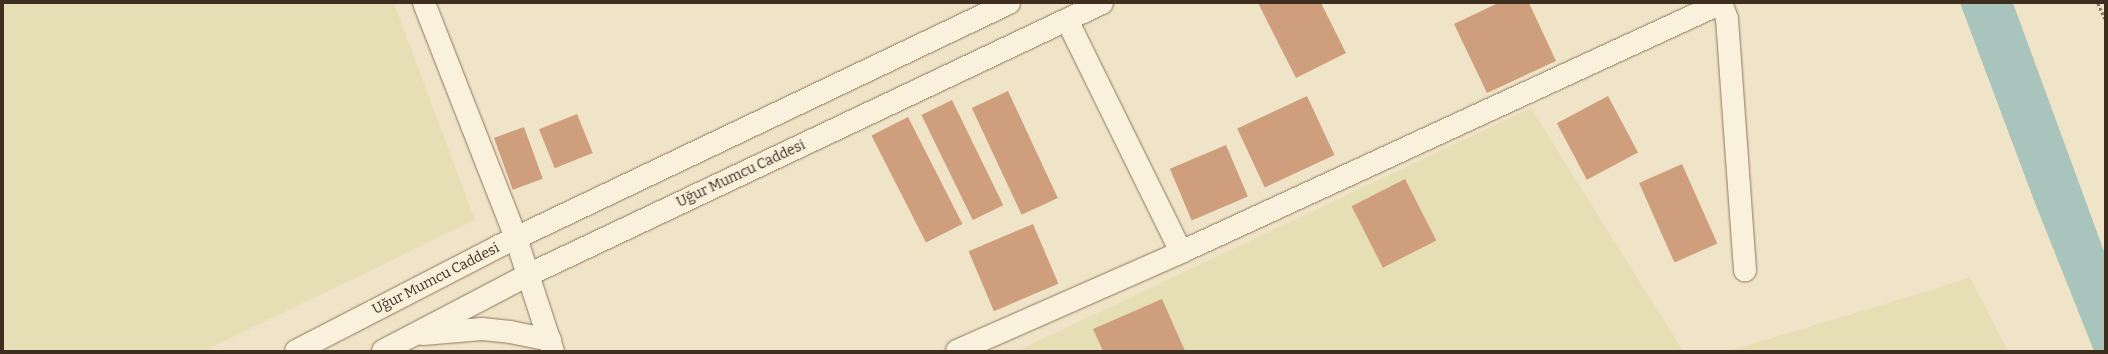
<!DOCTYPE html>
<meta charset="utf-8">
<style>
body{margin:0}
#map{position:relative;width:2108px;height:354px;overflow:hidden;background:#f0e4c8;font-family:Bitter,serif}
div>[style]{position:absolute}
.farmland>*{inset:0;background:#e6deb5}
.water>*{inset:0;background:#a9c4bc}
.building>*{inset:0;background:#cf9f7d;transform-origin:0 0}
.path>*{height:2.5px;margin-top:-1.25px;transform-origin:0;background:repeating-linear-gradient(90deg,#8d765c 0 3px,transparent 0 5px)}
.roads{filter:drop-shadow(0 0 1px #8d765c) drop-shadow(0 0 1px #8d765c)}
.minor>*{height:22px;margin:-11px;padding:0 11px;transform-origin:11px;border-radius:11px;background:#faf1dc}
span{translate:-50% -50%;white-space:nowrap;text-align:center;line-height:1.15;-webkit-text-stroke:4px #f7eed8;paint-order:stroke}
.street-label{font-size:14px;color:#3d2e20}
.frame{position:absolute;inset:0;border:4px solid #3d2e20;pointer-events:none}
</style>
<div id="map">
<div class="farmland">
<div style="clip-path:polygon(3px 3px,394px 3px,475px 220px,204px 351px,3px 351px)"></div>
<div style="clip-path:polygon(1531px 108px,1683px 351px,1017px 351px)"></div>
<div style="clip-path:polygon(1970px 278px,2008px 351px,1729px 351px)"></div>
</div>
<div class="water">
<div style="clip-path:polygon(1960px 3px,2013px 3px,2105px 254px,2105px 351px,2094px 351px,2035px 203px)"></div>
</div>
<div class="building">
<div style="clip-path:polygon(1258px 3px,1321px 3px,1346px 53px,1296px 78px)"></div>
<div style="clip-path:polygon(1498px 3px,1529px 3px,1556px 61px,1487px 93px,1454px 24px)"></div>
<div style="left:1008px;top:91px;width:118px;height:40px;rotate:65deg"></div>
<div style="left:1307px;top:96px;width:65px;height:77px;rotate:65deg"></div>
<div style="left:1608px;top:96px;width:64px;height:58px;rotate:62deg"></div>
<div style="left:952px;top:100px;width:117px;height:34px;rotate:64deg"></div>
<div style="left:577px;top:114px;width:42px;height:41px;rotate:68deg"></div>
<div style="left:908px;top:117px;width:120px;height:41px;rotate:63deg"></div>
<div style="left:524px;top:127px;width:55px;height:32px;rotate:70deg"></div>
<div style="left:1226px;top:145px;width:56px;height:61px;rotate:67deg"></div>
<div style="left:1682px;top:164px;width:87px;height:47px;rotate:66deg"></div>
<div style="left:1405px;top:179px;width:69px;height:60px;rotate:63deg"></div>
<div style="left:1033px;top:224px;width:65px;height:70px;rotate:67deg"></div>
<div style="clip-path:polygon(1162px 299px,1185px 351px,1103px 351px,1093px 329px)"></div>
</div>
<div class="path">
<div style="left:2098px;top:3px;width:17px;rotate:66deg"></div>
</div>
<div class="roads">
<div class="minor">
<div style="left:424px;top:3px;width:252px;rotate:68.6deg"></div>
<div style="left:516px;top:238px;width:119px;rotate:71.9deg"></div>
<div style="left:1721px;top:3px;width:17px;rotate:69deg"></div>
<div style="left:1727px;top:19px;width:252px;rotate:85.9deg"></div>
<div style="left:1067px;top:20px;width:258px;rotate:63.8deg"></div>
<div style="left:423px;top:334px;width:59px;rotate:-4.8deg"></div>
<div style="left:482px;top:329px;width:28px;rotate:6deg"></div>
<div style="left:510px;top:332px;width:41px;rotate:11.3deg"></div>
<div style="left:296px;top:351px;width:229px;rotate:-27.3deg"></div>
<div style="left:499px;top:246px;width:565px;rotate:-25.48deg"></div>
<div style="left:383px;top:351px;width:164px;rotate:-27.7deg"></div>
<div style="left:528px;top:275px;width:635px;rotate:-25.35deg"></div>
<div style="left:957px;top:351px;width:245px;rotate:-23.8deg"></div>
<div style="left:1181px;top:252px;width:595px;rotate:-24.75deg"></div>
</div>
</div>
<div class="street-label">
<span style="left:741px;top:174px;rotate:-25deg">Uğur Mumcu Caddesi</span>
<span style="left:436px;top:279px;rotate:-27deg">Uğur Mumcu Caddesi</span>
</div>
<div class="frame"></div>
</div>
